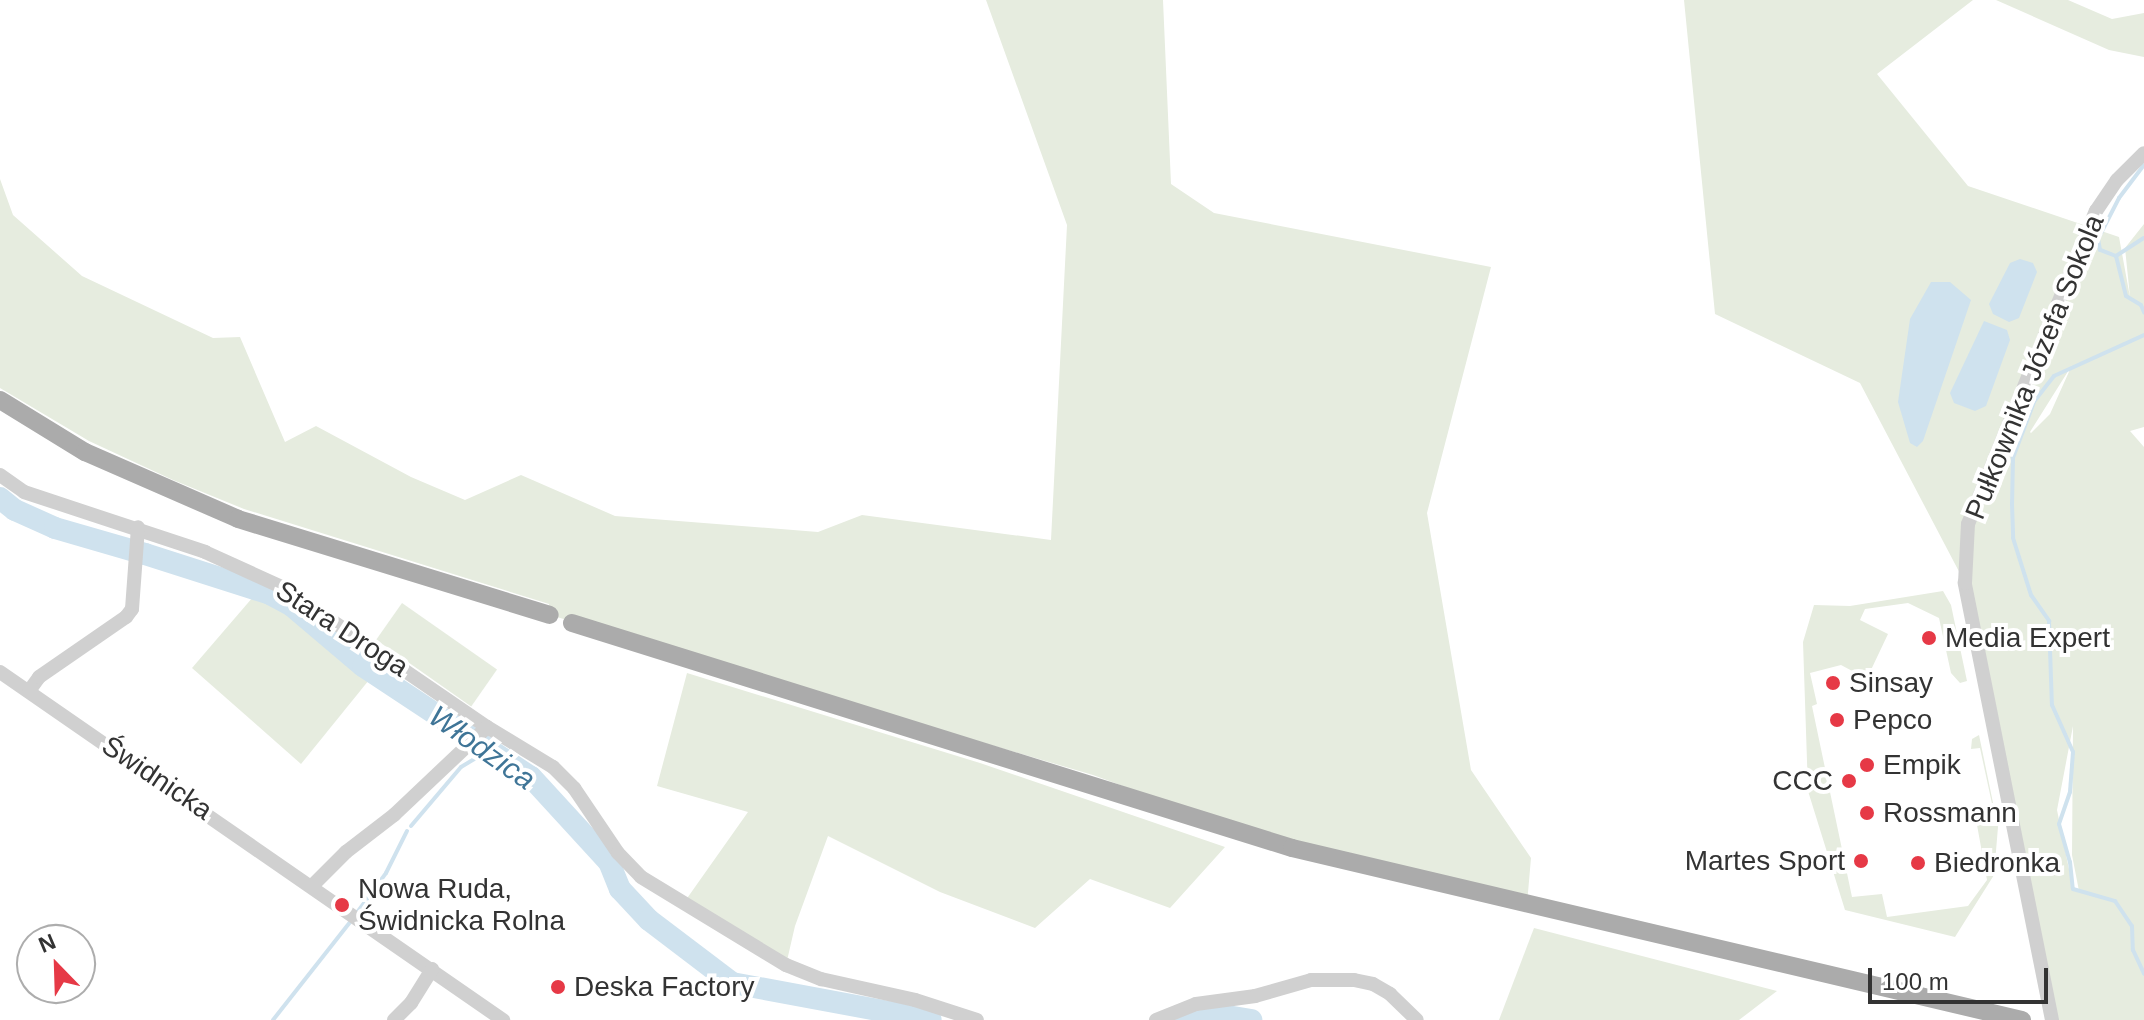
<!DOCTYPE html>
<meta charset="utf-8">
<style>
body{margin:0}
#map{position:relative;width:2144px;height:1020px;overflow:hidden;background:#fff;font-family:Helvetica,sans-serif}
div>[style]{position:absolute}
.green>*{inset:0;background:#e6ecdf;transform-origin:0 0}
.water>*{inset:0;background:#cfe2ee}
.stream>*{height:4px;margin:-2px;padding:0 2px;transform-origin:2px;border-radius:2px;background:#cfe2ee}
.river>*{height:22px;margin:-11px;padding:0 11px;transform-origin:11px;border-radius:11px;background:#cfe2ee}
.minor>*{height:14px;margin:-7px;padding:0 7px;transform-origin:7px;border-radius:7px;background:#d0d0d0}
.major>*{height:18px;margin:-9px;padding:0 9px;transform-origin:9px;border-radius:9px;background:#ababab}
.dots>*{width:22px;height:22px;translate:-50% -50%;box-sizing:border-box;border:4px solid #fff;border-radius:50%}
span{translate:-50% -50%;white-space:nowrap;text-align:center;line-height:1.15;-webkit-text-stroke:8px #fff;paint-order:stroke}
.street-label{font-size:28px;color:#333}
.poi-label{font-size:28px;color:#333}
.left{translate:0 -50%;text-align:left}
.right{translate:-100% -50%;text-align:right}
.water-label{font-size:30px;color:#3f7597;font-style:italic}
.north{position:absolute;left:16px;top:924px;width:80px;height:80px;box-sizing:border-box;background:#fff;border:2px solid #adadad;border-radius:50%;rotate:337deg;font-size:22px;font-weight:700;line-height:32px;text-align:center;color:#333}
.north::after{content:'';display:block;margin:auto;width:28px;height:36px;background:#e63946;clip-path:polygon(50% 0,100% 100%,50% 72%,0 100%)}
.scale{position:absolute;left:1868px;top:968px;width:180px;height:36px;box-sizing:border-box;border:4px solid #333;border-top:0;padding-left:10px;font-size:24px;line-height:28px;white-space:nowrap;color:#333;-webkit-text-stroke:6px #fff;paint-order:stroke}
</style>
<div id="map">
<div class="green">
<div style="clip-path:polygon(986px 0,1163px 0,1171px 184px,1214px 213px,1491px 267px,1427px 513px,1471px 770px,1531px 858px,1527px 904px,1292px 848px,1093px 775px,550px 615px,549px 604px,244px 509px,173px 480px,89px 441px,0 388px,0 179px,13px 215px,82px 276px,213px 338px,240px 337px,285px 442px,316px 426px,411px 477px,465px 500px,521px 475px,615px 516px,818px 532px,862px 515px,1051px 540px,1067px 225px)"></div>
<div style="clip-path:polygon(evenodd,1684px 0,1973px 0,1877px 74px,1968px 186px,2119px 237px,2130px 297px,2125px 248px,2144px 224px,2144px 427px,2130px 431px,2144px 447px,2144px 1020px,2052px 1020px,1965px 583px,1860px 383px,1715px 314px,1684px 0,2072px 365px,2050px 414px,2031px 433px,2030px 432px,2072px 365px,1684px 0,2073px 726px,2072px 855px,2079px 891px,2073px 889px,2057px 810px,2073px 726px)"></div>
<div style="clip-path:polygon(1996px 0,2068px 0,2112px 19px,2144px 13px,2144px 57px,2109px 50px)"></div>
<div style="clip-path:polygon(1943px 591px,1951px 605px,1967px 681px,1960px 683px,1951px 673px,1939px 618px,1908px 603px,1865px 609px,1860px 620px,1888px 634px,1870px 672px,1871px 681px,1841px 665px,1810px 673px,1817px 704px,1812px 706px,1852px 897px,1882px 894px,1887px 917px,1968px 906px,1987px 880px,1977px 825px,1985px 815px,1994px 813px,1980px 748px,1971px 749px,1972px 739px,1979px 735px,1998px 827px,1994px 875px,1955px 937px,1845px 910px,1808px 791px,1803px 642px,1814px 605px,1850px 606px)"></div>
<div style="clip-path:polygon(270px 594px,291px 605px,363px 666px,369px 680px,301px 764px,192px 668px,253px 597px)"></div>
<div style="left:402px;top:603px;width:116px;height:45px;rotate:35deg"></div>
<div style="clip-path:polygon(687px 673px,980px 763px,1225px 847px,1170px 908px,1090px 879px,1035px 928px,940px 892px,828px 836px,795px 926px,786px 965px,683px 904px,748px 812px,657px 786px)"></div>
<div style="clip-path:polygon(1534px 928px,1777px 991px,1739px 1020px,1499px 1020px)"></div>
</div>
<div class="water">
<div style="clip-path:polygon(2020px 259px,2033px 263px,2037px 272px,2019px 318px,2009px 322px,1993px 314px,1989px 304px,2010px 263px)"></div>
<div style="clip-path:polygon(1931px 282px,1950px 282px,1971px 300px,1923px 441px,1917px 447px,1910px 443px,1898px 402px,1910px 319px)"></div>
<div style="clip-path:polygon(1984px 321px,2007px 330px,2010px 340px,1986px 406px,1975px 411px,1954px 403px,1950px 393px)"></div>
</div>
<div class="stream">
<div style="left:2116px;top:256px;width:17px;rotate:-159deg"></div>
<div style="left:2100px;top:250px;width:11px;rotate:-100deg"></div>
<div style="left:2098px;top:239px;width:46px;rotate:-62.9deg"></div>
<div style="left:2119px;top:198px;width:41px;rotate:-52.9deg"></div>
<div style="left:2116px;top:256px;width:41px;rotate:76deg"></div>
<div style="left:2126px;top:296px;width:17px;rotate:31deg"></div>
<div style="left:2141px;top:305px;width:8px;rotate:67deg"></div>
<div style="left:2116px;top:256px;width:33px;rotate:-33deg"></div>
<div style="left:2144px;top:335px;width:99px;rotate:155.5deg"></div>
<div style="left:2054px;top:376px;width:33px;rotate:128deg"></div>
<div style="left:2034px;top:402px;width:60px;rotate:110.6deg"></div>
<div style="left:2013px;top:458px;width:46px;rotate:91.2deg"></div>
<div style="left:2012px;top:504px;width:34px;rotate:88deg"></div>
<div style="left:2013px;top:538px;width:60px;rotate:72.5deg"></div>
<div style="left:2031px;top:595px;width:32px;rotate:55deg"></div>
<div style="left:2049px;top:621px;width:84px;rotate:88deg"></div>
<div style="left:2052px;top:705px;width:51px;rotate:65.9deg"></div>
<div style="left:2073px;top:752px;width:40px;rotate:94.3deg"></div>
<div style="left:2070px;top:792px;width:34px;rotate:109deg"></div>
<div style="left:2059px;top:824px;width:40px;rotate:74deg"></div>
<div style="left:2070px;top:862px;width:27px;rotate:84deg"></div>
<div style="left:2073px;top:889px;width:44px;rotate:15.9deg"></div>
<div style="left:2115px;top:901px;width:30px;rotate:56deg"></div>
<div style="left:2132px;top:926px;width:24px;rotate:88deg"></div>
<div style="left:2133px;top:950px;width:26px;rotate:65deg"></div>
<div style="left:411px;top:826px;width:77px;rotate:-49.7deg"></div>
<div style="left:461px;top:767px;width:31px;rotate:-31deg"></div>
<div style="left:356px;top:914px;width:51px;rotate:-53.8deg"></div>
<div style="left:386px;top:873px;width:47px;rotate:-63.4deg"></div>
<div style="left:273px;top:1020px;width:126px;rotate:-51.8deg"></div>
</div>
<div class="river">
<div style="left:0;top:498px;width:19px;rotate:39deg"></div>
<div style="left:15px;top:510px;width:44px;rotate:24.2deg"></div>
<div style="left:55px;top:528px;width:94px;rotate:16.1deg"></div>
<div style="left:145px;top:554px;width:131px;rotate:17.7deg"></div>
<div style="left:270px;top:594px;width:24px;rotate:28deg"></div>
<div style="left:291px;top:605px;width:94px;rotate:40.3deg"></div>
<div style="left:363px;top:666px;width:201px;rotate:33.5deg"></div>
<div style="left:531px;top:777px;width:115px;rotate:47.5deg"></div>
<div style="left:609px;top:862px;width:29px;rotate:68deg"></div>
<div style="left:620px;top:889px;width:42px;rotate:46.9deg"></div>
<div style="left:649px;top:920px;width:104px;rotate:37.2deg"></div>
<div style="left:732px;top:983px;width:202px;rotate:10.5deg"></div>
<div style="left:1184px;top:1020px;width:26px;rotate:-16deg"></div>
<div style="left:1209px;top:1013px;width:43px;rotate:9.5deg"></div>
</div>
<div class="minor">
<div style="left:0;top:475px;width:29px;rotate:35deg"></div>
<div style="left:24px;top:492px;width:191px;rotate:18.3deg"></div>
<div style="left:205px;top:552px;width:87px;rotate:24.5deg"></div>
<div style="left:284px;top:588px;width:246px;rotate:34.4deg"></div>
<div style="left:487px;top:727px;width:77px;rotate:31.2deg"></div>
<div style="left:553px;top:767px;width:30px;rotate:45deg"></div>
<div style="left:574px;top:788px;width:78px;rotate:55.9deg"></div>
<div style="left:618px;top:853px;width:33px;rotate:46deg"></div>
<div style="left:641px;top:877px;width:170px;rotate:31.3deg"></div>
<div style="left:786px;top:965px;width:38px;rotate:22deg"></div>
<div style="left:821px;top:979px;width:96px;rotate:12.6deg"></div>
<div style="left:915px;top:1000px;width:65px;rotate:17.9deg"></div>
<div style="left:0;top:672px;width:612px;rotate:34.68deg"></div>
<div style="left:29px;top:691px;width:17px;rotate:-54deg"></div>
<div style="left:39px;top:677px;width:106px;rotate:-34.6deg"></div>
<div style="left:126px;top:617px;width:10px;rotate:-53deg"></div>
<div style="left:132px;top:609px;width:82px;rotate:-85.8deg"></div>
<div style="left:313px;top:885px;width:47px;rotate:-45deg"></div>
<div style="left:346px;top:852px;width:61px;rotate:-37.6deg"></div>
<div style="left:394px;top:815px;width:128px;rotate:-43.4deg"></div>
<div style="left:394px;top:1020px;width:24px;rotate:-45deg"></div>
<div style="left:411px;top:1003px;width:40px;rotate:-58deg"></div>
<div style="left:1156px;top:1020px;width:43px;rotate:-21.8deg"></div>
<div style="left:1196px;top:1004px;width:60px;rotate:-7.7deg"></div>
<div style="left:1255px;top:996px;width:58px;rotate:-15.9deg"></div>
<div style="left:1311px;top:980px;width:43px"></div>
<div style="left:1354px;top:980px;width:19px;rotate:12deg"></div>
<div style="left:1373px;top:984px;width:20px;rotate:30deg"></div>
<div style="left:1390px;top:994px;width:37px;rotate:44deg"></div>
<div style="left:2052px;top:1020px;width:446px;rotate:-101.3deg"></div>
<div style="left:1965px;top:583px;width:59px;rotate:-87.1deg"></div>
<div style="left:1968px;top:524px;width:338px;rotate:-67.8deg"></div>
<div style="left:2096px;top:211px;width:37px;rotate:-56deg"></div>
<div style="left:2117px;top:180px;width:38px;rotate:-45deg"></div>
</div>
<div class="major">
<div style="left:0;top:400px;width:100px;rotate:31.5deg"></div>
<div style="left:85px;top:452px;width:167px;rotate:23.6deg"></div>
<div style="left:238px;top:519px;width:326px;rotate:17.1deg"></div>
<div style="left:572px;top:623px;width:754px;rotate:17.35deg"></div>
<div style="left:1292px;top:848px;width:750px;rotate:13.26deg"></div>
</div>
<div class="dots">
<div style="left:1929px;top:638px;background:#e63946"></div>
<div style="left:1833px;top:683px;background:#e63946"></div>
<div style="left:1837px;top:720px;background:#e63946"></div>
<div style="left:1867px;top:765px;background:#e63946"></div>
<div style="left:1849px;top:781px;background:#e63946"></div>
<div style="left:1867px;top:813px;background:#e63946"></div>
<div style="left:1861px;top:861px;background:#e63946"></div>
<div style="left:1918px;top:863px;background:#e63946"></div>
<div style="left:342px;top:905px;background:#e63946"></div>
<div style="left:558px;top:987px;background:#e63946"></div>
</div>
<div class="street-label">
<span style="left:2035px;top:367px;rotate:-68deg">Pułkownika Józefa Sokola</span>
<span style="left:342px;top:629px;rotate:33deg">Stara Droga</span>
<span style="left:157px;top:778px;rotate:34deg">Świdnicka</span>
</div>
<div class="poi-label">
<span class="left" style="left:1945px;top:638px">Media Expert</span>
<span class="left" style="left:1849px;top:683px">Sinsay</span>
<span class="left" style="left:1853px;top:720px">Pepco</span>
<span class="left" style="left:1883px;top:765px">Empik</span>
<span class="right" style="left:1833px;top:781px">CCC</span>
<span class="left" style="left:1883px;top:813px">Rossmann</span>
<span class="right" style="left:1845px;top:861px">Martes Sport</span>
<span class="left" style="left:1934px;top:863px">Biedronka</span>
<span class="left" style="left:358px;top:905px">Nowa Ruda,<br>Świdnicka Rolna</span>
<span class="left" style="left:574px;top:987px">Deska Factory</span>
</div>
<div class="water-label">
<span style="left:482px;top:748px;rotate:35deg">Włodzica</span>
</div>
<div class="north">N</div>
<div class="scale">100 m</div>
</div>
